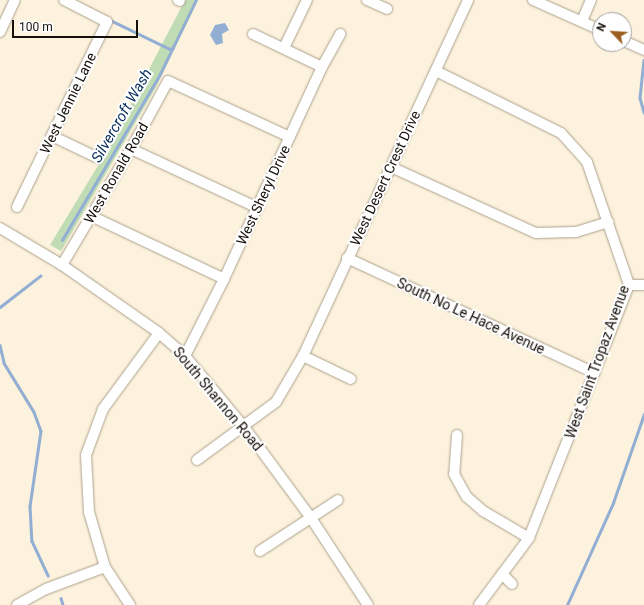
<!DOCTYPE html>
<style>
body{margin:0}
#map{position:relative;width:644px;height:605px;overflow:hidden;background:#fdf2dd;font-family:Roboto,sans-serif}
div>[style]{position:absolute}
.green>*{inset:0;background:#c0dcb5}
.water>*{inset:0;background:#92aed3}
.stream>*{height:2.5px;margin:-1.25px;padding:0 1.25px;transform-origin:1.25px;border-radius:1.25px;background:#92aed3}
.roads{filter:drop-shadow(0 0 1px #aba18d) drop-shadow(0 0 1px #aba18d)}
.minor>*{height:10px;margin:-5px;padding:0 5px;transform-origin:5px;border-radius:5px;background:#fff}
span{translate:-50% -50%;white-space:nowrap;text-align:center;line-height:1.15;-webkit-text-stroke:4px #fff;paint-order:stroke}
.street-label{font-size:14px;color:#15110a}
.water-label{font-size:15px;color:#062c5a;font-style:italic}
.north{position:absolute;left:592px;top:12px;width:40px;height:40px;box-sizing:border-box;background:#fff;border:1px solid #a1a09d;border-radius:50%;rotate:295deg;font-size:11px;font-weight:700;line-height:16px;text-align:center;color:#15110a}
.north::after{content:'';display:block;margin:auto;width:14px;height:18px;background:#9b5f21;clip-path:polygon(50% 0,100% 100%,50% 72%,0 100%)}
.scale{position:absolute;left:12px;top:20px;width:126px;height:18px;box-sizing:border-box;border:2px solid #15110a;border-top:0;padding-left:5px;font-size:12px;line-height:14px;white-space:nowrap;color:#15110a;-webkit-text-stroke:3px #fff;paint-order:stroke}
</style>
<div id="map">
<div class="green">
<div style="clip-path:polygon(185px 0,198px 0,156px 87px,61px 251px,50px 245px,105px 154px)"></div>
</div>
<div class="water">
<div style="clip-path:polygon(225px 23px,229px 30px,222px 34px,223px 43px,216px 45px,210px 35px,215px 25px)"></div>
</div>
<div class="stream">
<div style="left:110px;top:20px;width:67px;rotate:25.8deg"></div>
<div style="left:170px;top:49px;width:3px;rotate:-18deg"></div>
<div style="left:644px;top:60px;width:38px;rotate:96deg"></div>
<div style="left:640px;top:98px;width:15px;rotate:74deg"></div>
<div style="left:62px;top:240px;width:193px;rotate:-59.4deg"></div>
<div style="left:160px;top:74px;width:82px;rotate:-64.1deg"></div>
<div style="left:0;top:307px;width:51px;rotate:-37.8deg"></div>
<div style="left:0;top:345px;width:18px;rotate:77deg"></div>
<div style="left:4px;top:363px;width:57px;rotate:58.5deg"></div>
<div style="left:34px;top:412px;width:20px;rotate:70deg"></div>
<div style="left:41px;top:431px;width:76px;rotate:98.3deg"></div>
<div style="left:30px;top:506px;width:35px;rotate:87deg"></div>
<div style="left:32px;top:541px;width:38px;rotate:65deg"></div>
<div style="left:61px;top:598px;width:7px;rotate:74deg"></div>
<div style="left:567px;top:605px;width:112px;rotate:-65.7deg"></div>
<div style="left:613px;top:503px;width:94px;rotate:-70.8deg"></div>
</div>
<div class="roads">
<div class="minor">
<div style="left:178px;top:0;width:2px;rotate:27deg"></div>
<div style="left:367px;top:0;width:22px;rotate:24deg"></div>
<div style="left:533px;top:0;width:73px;rotate:24.1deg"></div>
<div style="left:582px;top:21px;width:23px;rotate:-67deg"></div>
<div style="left:0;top:32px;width:35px;rotate:-65deg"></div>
<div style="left:253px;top:34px;width:76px;rotate:25.6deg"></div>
<div style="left:624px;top:41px;width:22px;rotate:24deg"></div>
<div style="left:284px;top:48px;width:53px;rotate:-64.4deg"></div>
<div style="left:436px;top:71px;width:140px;rotate:26.4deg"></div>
<div style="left:561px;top:133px;width:39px;rotate:48deg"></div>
<div style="left:587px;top:162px;width:130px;rotate:71.1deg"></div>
<div style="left:629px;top:285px;width:272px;rotate:111.6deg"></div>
<div style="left:529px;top:538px;width:84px;rotate:126.7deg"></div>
<div style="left:52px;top:136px;width:51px;rotate:25.6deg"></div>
<div style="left:131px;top:149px;width:140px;rotate:24.9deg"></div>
<div style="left:391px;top:167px;width:159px;rotate:24.5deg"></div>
<div style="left:536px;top:233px;width:40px;rotate:-1.4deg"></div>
<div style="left:576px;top:232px;width:34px;rotate:-17deg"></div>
<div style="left:17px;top:207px;width:206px;rotate:-64.1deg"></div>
<div style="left:107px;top:22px;width:48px;rotate:-152.9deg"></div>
<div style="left:91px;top:216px;width:147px;rotate:25.3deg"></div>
<div style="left:0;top:228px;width:72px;rotate:30.8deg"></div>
<div style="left:62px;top:265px;width:118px;rotate:35deg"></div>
<div style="left:159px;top:333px;width:35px;rotate:41deg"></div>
<div style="left:185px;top:356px;width:92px;rotate:50.3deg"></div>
<div style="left:244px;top:427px;width:113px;rotate:53.6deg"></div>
<div style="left:311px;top:518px;width:104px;rotate:56.8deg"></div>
<div style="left:347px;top:258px;width:273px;rotate:24.9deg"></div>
<div style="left:62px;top:265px;width:135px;rotate:-59.3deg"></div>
<div style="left:131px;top:149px;width:77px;rotate:-61.4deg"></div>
<div style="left:168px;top:81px;width:134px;rotate:24.7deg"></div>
<div style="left:629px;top:285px;width:15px"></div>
<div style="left:185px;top:356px;width:86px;rotate:-63.1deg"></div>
<div style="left:224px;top:279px;width:234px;rotate:-65.2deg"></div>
<div style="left:322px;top:67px;width:38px;rotate:-61deg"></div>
<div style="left:303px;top:356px;width:53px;rotate:25.6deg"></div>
<div style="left:457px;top:435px;width:39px;rotate:94deg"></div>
<div style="left:454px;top:474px;width:26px;rotate:61deg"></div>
<div style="left:467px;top:497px;width:21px;rotate:41deg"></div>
<div style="left:483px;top:511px;width:53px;rotate:30.4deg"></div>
<div style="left:197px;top:460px;width:98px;rotate:-36.3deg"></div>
<div style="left:276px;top:402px;width:53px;rotate:-59.6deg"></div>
<div style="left:303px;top:356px;width:392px;rotate:-65.1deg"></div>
<div style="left:260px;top:551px;width:93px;rotate:-33.2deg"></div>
<div style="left:502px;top:574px;width:14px;rotate:45deg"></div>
<div style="left:17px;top:605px;width:33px;rotate:-29deg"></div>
<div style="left:46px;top:589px;width:63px;rotate:-20.4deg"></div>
<div style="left:130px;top:605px;width:45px;rotate:-123.3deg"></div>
<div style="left:105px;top:567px;width:57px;rotate:-106.2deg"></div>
<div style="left:89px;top:512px;width:57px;rotate:-93deg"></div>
<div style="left:86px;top:455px;width:49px;rotate:-69.7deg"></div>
<div style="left:103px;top:409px;width:94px;rotate:-53.6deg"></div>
</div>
</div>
<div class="street-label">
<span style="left:68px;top:103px;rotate:-64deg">West Jennie Lane</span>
<span style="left:116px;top:173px;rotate:-60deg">West Ronald Road</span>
<span style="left:385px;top:178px;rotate:-65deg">West Desert Crest Drive</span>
<span style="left:263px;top:195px;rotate:-65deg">West Sheryl Drive</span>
<span style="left:471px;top:316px;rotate:25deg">South No Le Hace Avenue</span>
<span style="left:597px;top:362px;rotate:-70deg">West Saint Tropaz Avenue</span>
<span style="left:218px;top:399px;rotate:50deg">South Shannon Road</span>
</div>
<div class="water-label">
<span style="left:122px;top:116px;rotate:-60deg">Silvercroft Wash</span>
</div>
<div class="north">N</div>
<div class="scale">100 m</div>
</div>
